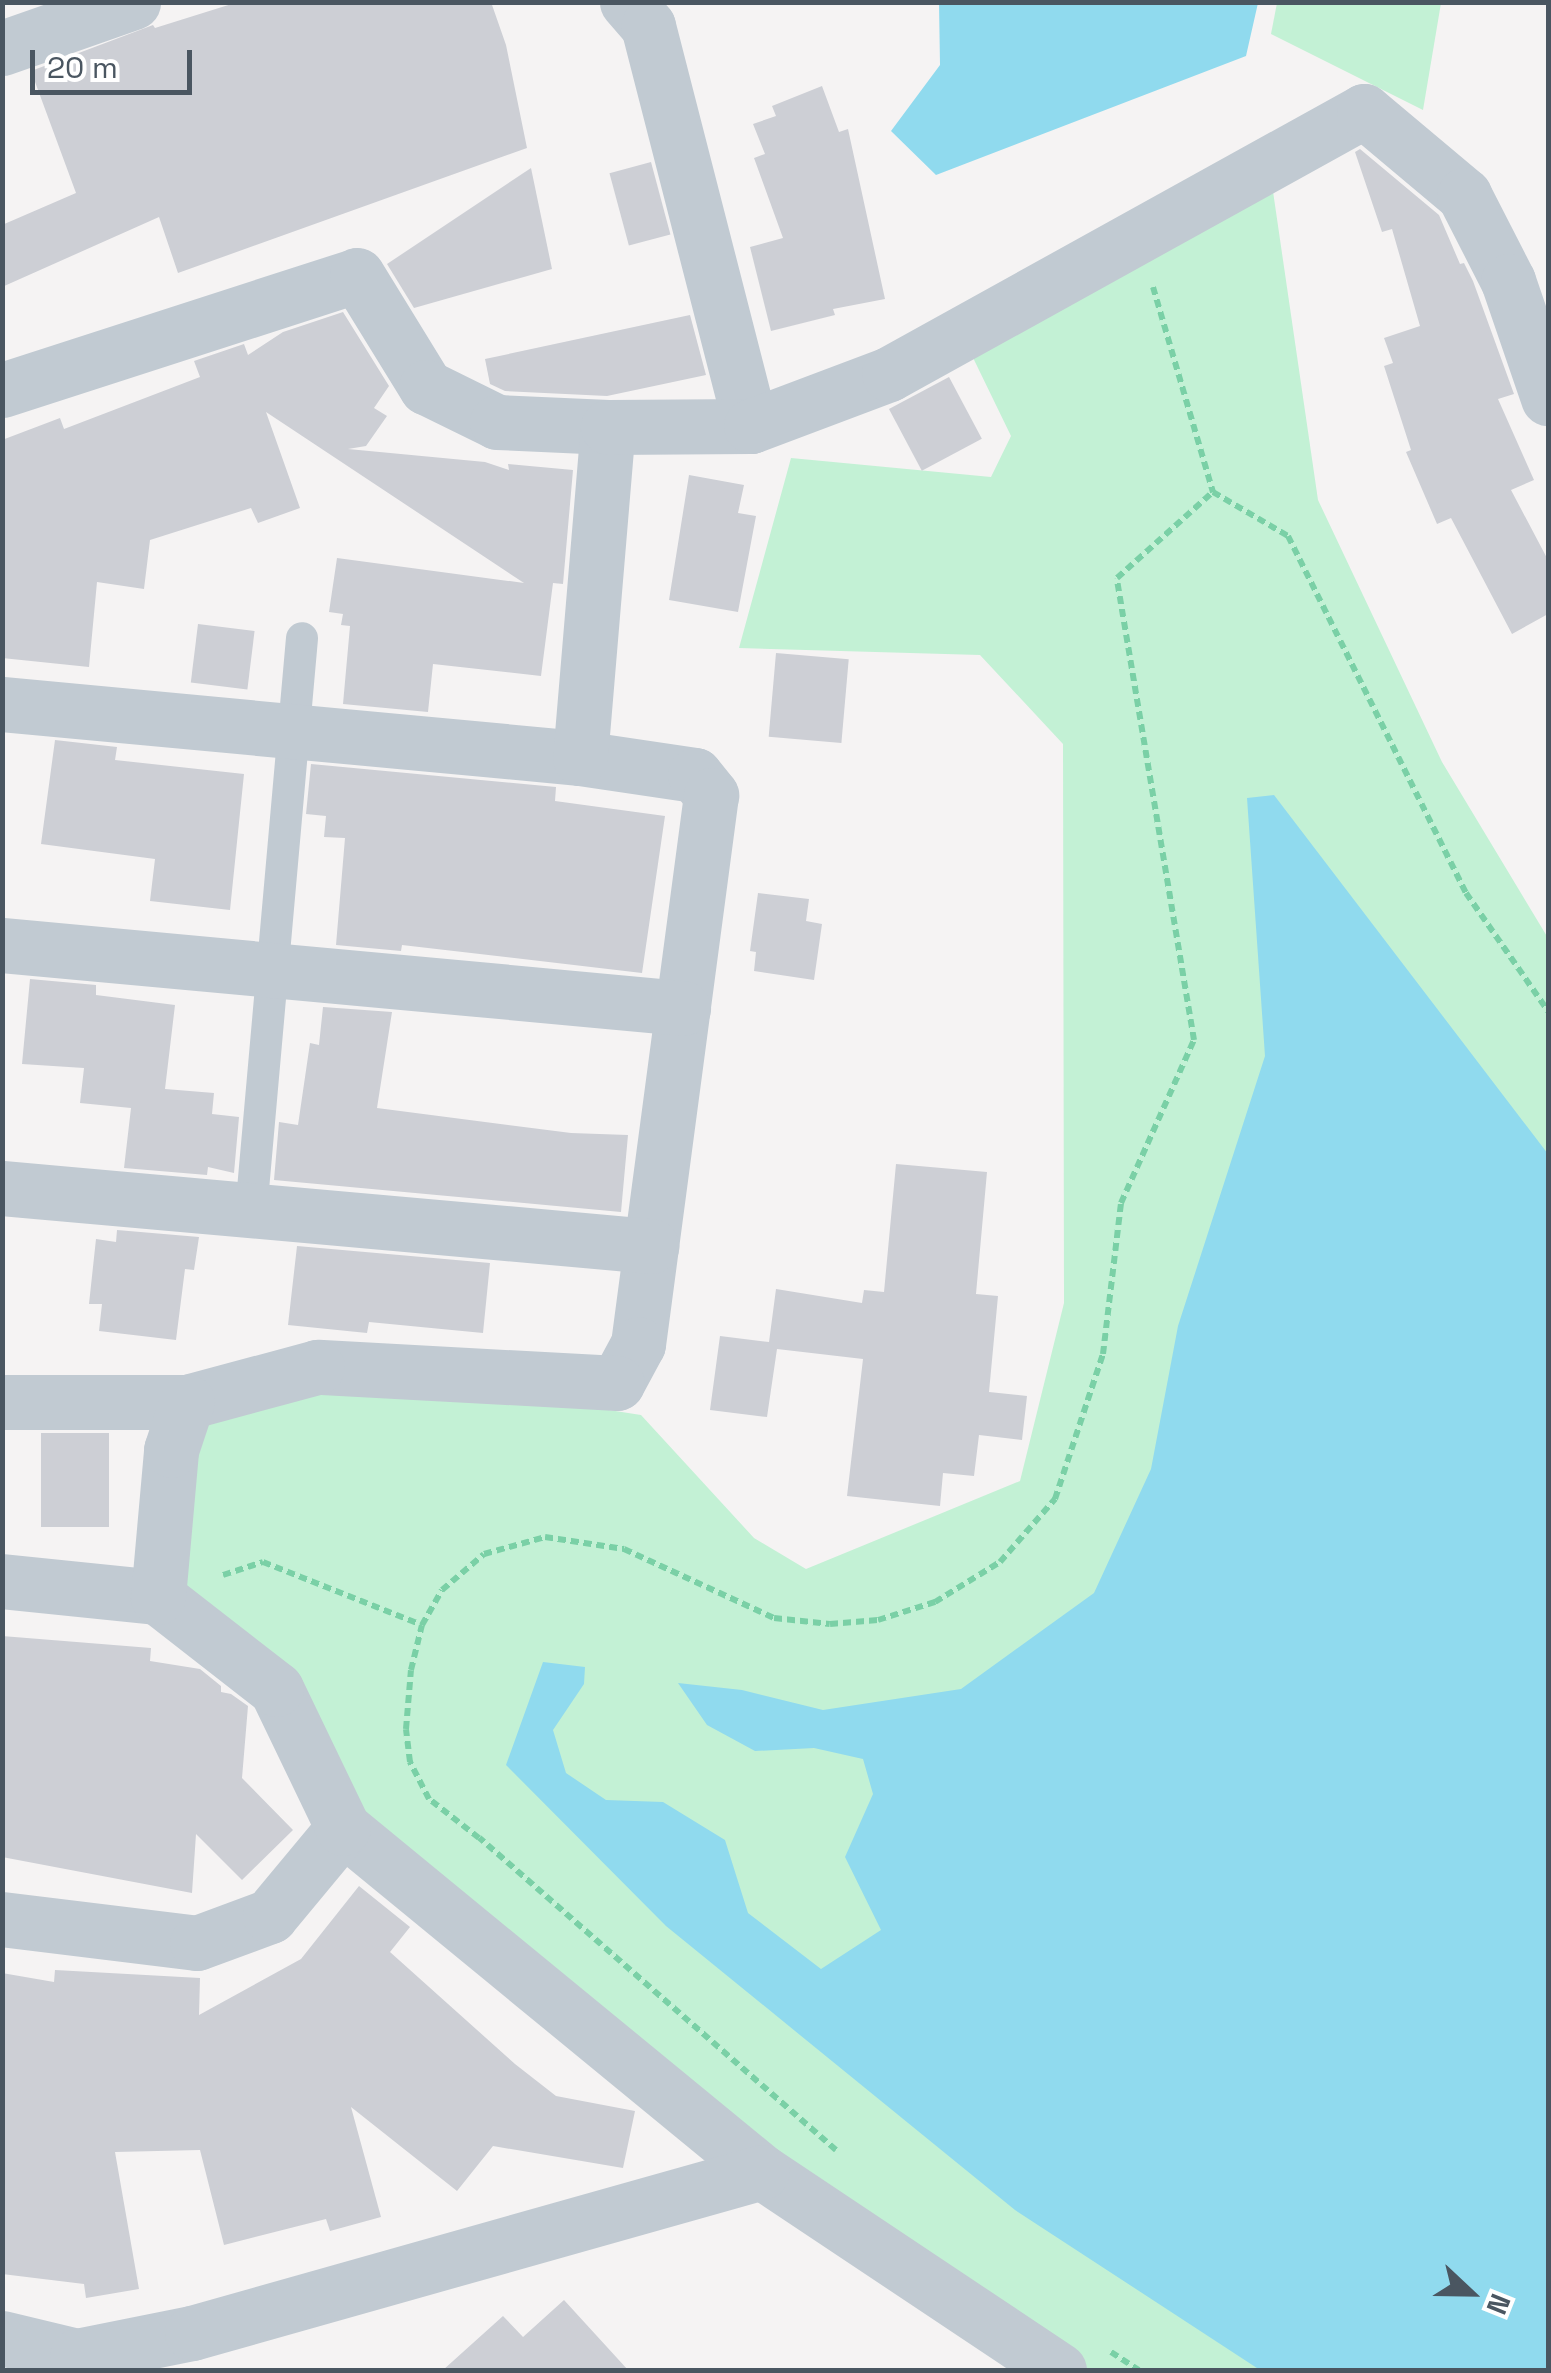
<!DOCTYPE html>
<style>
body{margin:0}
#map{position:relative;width:1551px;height:2373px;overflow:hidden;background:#f5f3f3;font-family:"Space Grotesk",sans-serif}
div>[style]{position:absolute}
.green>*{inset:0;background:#c3f1d5}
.water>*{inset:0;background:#90daee}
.building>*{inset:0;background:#cdcfd5;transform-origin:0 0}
.path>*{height:6px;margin-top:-3px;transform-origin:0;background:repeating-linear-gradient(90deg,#7ad0a6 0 8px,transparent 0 13px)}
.service>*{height:32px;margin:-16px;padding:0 16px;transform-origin:16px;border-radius:16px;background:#c1cad2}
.minor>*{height:55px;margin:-27.5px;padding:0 27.5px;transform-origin:27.5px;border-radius:27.5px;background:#c1cad2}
.tertiary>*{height:55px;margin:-27.5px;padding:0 27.5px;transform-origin:27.5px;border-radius:27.5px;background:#c1cad2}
span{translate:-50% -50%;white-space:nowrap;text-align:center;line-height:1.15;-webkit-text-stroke:10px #fff;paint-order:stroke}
.frame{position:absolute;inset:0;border:5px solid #4a5661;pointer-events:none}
.north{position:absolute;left:1421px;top:2243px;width:100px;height:100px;-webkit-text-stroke:8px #fff;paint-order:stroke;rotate:112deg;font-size:28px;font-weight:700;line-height:40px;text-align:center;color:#4a5661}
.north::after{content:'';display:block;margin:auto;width:35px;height:45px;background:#4a5661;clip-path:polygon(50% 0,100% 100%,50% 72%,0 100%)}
.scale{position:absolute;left:30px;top:50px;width:162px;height:45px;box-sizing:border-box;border:5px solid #4a5661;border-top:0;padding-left:12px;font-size:30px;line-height:35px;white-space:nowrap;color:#4a5661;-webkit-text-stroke:8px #fff;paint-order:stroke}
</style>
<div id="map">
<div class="green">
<div style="clip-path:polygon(1277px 3px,1441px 3px,1423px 110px,1271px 34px)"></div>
<div style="clip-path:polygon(1269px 164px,1318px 500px,1442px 762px,1548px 938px,1548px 2370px,1061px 2370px,343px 1828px,276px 1689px,158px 1597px,179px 1472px,218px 1393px,532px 1398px,641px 1415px,754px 1538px,806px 1569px,1020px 1481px,1064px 1303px,1063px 744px,980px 655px,739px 648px,791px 458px,991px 477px,1011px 436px,961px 333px)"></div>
</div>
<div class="water">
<div style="clip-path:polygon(939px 3px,939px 2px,1258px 3px,1246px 56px,936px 175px,891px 131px,940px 65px)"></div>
<div style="clip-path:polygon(1274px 795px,1548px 1154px,1548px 2370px,1260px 2370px,1015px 2210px,666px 1926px,506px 1765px,543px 1662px,585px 1667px,584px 1684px,553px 1730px,566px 1773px,606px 1800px,663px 1802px,725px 1840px,748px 1913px,821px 1969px,881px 1930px,845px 1857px,873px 1794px,863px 1759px,814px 1748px,755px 1751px,707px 1725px,678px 1683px,742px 1690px,823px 1710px,961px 1689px,1094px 1593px,1151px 1469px,1178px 1326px,1265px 1056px,1247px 798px)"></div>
</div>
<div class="building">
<div style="clip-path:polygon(238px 2px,491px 2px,506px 45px,527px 148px,178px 273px,159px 217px,2px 287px,2px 225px,76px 193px,31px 71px,153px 25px,155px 28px)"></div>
<div style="clip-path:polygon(822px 86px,839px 132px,848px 129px,885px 299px,833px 309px,835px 315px,771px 331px,750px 247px,783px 238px,754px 158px,765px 154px,753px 124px,776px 116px,772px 106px)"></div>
<div style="clip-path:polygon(1360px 149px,1439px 215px,1460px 264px,1464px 263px,1473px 281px,1514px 394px,1498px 399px,1534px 480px,1511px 490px,1548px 560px,1548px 614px,1512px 634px,1451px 518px,1437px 524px,1406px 452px,1411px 450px,1384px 366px,1393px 363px,1384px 338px,1420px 326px,1392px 229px,1382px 232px,1355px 152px)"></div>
<div style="left:651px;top:162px;width:75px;height:43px;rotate:75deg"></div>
<div style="clip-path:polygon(531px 168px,552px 269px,414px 308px,387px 264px)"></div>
<div style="clip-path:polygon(343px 312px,389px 386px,374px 408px,387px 416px,366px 446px,348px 449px,485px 462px,509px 470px,508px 464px,573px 470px,563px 584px,553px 583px,541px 676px,433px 664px,428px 712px,343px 704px,350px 626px,341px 625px,343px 614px,329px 612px,337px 558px,524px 583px,266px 412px,300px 508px,258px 523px,251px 508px,150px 540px,144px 589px,97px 582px,89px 667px,2px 658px,2px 440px,60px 418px,64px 429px,200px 377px,194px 361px,244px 344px,248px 355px,283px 332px)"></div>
<div style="clip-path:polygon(690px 315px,706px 375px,607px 396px,505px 391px,490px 384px,485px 359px)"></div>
<div style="left:949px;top:377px;width:70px;height:68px;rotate:62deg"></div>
<div style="clip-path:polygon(689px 475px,744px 485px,738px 513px,756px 516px,738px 612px,669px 600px)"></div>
<div style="left:198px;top:624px;width:57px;height:59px;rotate:7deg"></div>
<div style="left:776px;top:653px;width:73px;height:84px;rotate:5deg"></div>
<div style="clip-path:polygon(55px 740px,117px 747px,115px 760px,244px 774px,230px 910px,150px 901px,155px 859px,41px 844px)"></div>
<div style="clip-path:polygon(311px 764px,556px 787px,555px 801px,665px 816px,642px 973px,402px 945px,401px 951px,336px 945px,345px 838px,324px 837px,326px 816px,306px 814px)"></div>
<div style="clip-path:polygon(758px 893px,809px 899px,806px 921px,822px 924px,814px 980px,754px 971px,756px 952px,750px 951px)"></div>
<div style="clip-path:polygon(30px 979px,96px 985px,96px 995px,175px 1005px,165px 1089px,214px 1093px,212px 1114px,239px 1117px,234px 1173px,208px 1167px,207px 1175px,124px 1168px,131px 1108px,80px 1103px,84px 1068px,22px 1064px)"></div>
<div style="clip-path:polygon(323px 1007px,392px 1012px,377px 1108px,571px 1133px,628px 1135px,621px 1212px,274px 1180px,279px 1122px,298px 1125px,310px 1043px,319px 1045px)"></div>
<div style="clip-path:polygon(896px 1164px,987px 1172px,976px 1294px,998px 1296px,989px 1392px,1027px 1396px,1022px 1440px,979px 1435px,974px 1476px,943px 1473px,940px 1506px,847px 1496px,863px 1359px,777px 1349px,767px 1417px,710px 1410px,720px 1336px,769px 1342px,776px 1289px,862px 1303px,864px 1290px,884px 1292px)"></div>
<div style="clip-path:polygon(117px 1230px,199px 1237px,194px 1270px,185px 1269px,176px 1340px,99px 1331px,102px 1304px,89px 1304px,96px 1239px,116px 1242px)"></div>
<div style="clip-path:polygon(297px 1246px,490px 1263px,483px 1333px,369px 1322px,367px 1333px,288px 1325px)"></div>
<div style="left:41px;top:1433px;width:68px;height:94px"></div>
<div style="clip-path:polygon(2px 1636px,151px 1648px,150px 1661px,200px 1669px,221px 1686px,221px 1692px,231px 1694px,248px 1706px,242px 1778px,293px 1830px,242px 1880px,196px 1834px,192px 1893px,2px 1857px)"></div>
<div style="clip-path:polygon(359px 1886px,410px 1927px,390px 1952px,515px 2064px,556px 2096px,635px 2111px,623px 2168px,493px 2146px,457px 2191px,351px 2107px,381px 2217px,330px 2231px,326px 2219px,224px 2245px,200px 2150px,115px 2152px,139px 2289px,86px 2298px,84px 2284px,2px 2274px,2px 1973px,54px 1982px,55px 1970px,200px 1978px,199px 2015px,301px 1959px)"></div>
<div style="clip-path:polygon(564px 2300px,628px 2370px,443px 2370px,503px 2316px,523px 2337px)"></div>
</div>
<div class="path">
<div style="left:1153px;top:287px;width:214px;rotate:73.7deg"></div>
<div style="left:223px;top:1575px;width:42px;rotate:-18deg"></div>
<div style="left:263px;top:1562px;width:171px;rotate:21.6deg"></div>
<div style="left:836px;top:2150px;width:474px;rotate:-138.8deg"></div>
<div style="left:479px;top:1838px;width:63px;rotate:-142deg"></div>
<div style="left:429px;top:1799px;width:42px;rotate:-117.2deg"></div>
<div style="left:410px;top:1762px;width:33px;rotate:-97deg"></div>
<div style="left:406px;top:1729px;width:59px;rotate:-85.2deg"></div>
<div style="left:411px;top:1670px;width:46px;rotate:-76.3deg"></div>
<div style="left:422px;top:1625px;width:40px;rotate:-60.3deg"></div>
<div style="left:442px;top:1590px;width:55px;rotate:-40.6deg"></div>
<div style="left:484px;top:1554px;width:63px;rotate:-15.6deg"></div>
<div style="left:545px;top:1537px;width:80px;rotate:8.6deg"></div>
<div style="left:624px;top:1549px;width:165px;rotate:24.7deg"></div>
<div style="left:774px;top:1618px;width:56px;rotate:6.1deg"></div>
<div style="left:830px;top:1624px;width:48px;rotate:-4.8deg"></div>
<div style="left:878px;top:1620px;width:60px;rotate:-17.5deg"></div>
<div style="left:935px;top:1602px;width:76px;rotate:-31.6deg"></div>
<div style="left:1000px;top:1562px;width:84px;rotate:-48.9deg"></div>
<div style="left:1055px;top:1499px;width:153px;rotate:-71.7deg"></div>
<div style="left:1103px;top:1354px;width:152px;rotate:-83.2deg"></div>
<div style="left:1121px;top:1203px;width:179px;rotate:-65.9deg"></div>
<div style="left:1194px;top:1040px;width:468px;rotate:-99.5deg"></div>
<div style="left:1117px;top:578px;width:129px;rotate:-41.9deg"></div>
<div style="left:1213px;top:492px;width:87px;rotate:30.4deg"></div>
<div style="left:1288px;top:536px;width:399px;rotate:63.5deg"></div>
<div style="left:1466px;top:893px;width:144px;rotate:55.2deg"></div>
<div style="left:1111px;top:2352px;width:33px;rotate:33deg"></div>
</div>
<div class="service">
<div style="left:251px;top:1212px;width:576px;rotate:-84.92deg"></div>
</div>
<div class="minor">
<div style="left:627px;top:2px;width:32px;rotate:49deg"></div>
<div style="left:648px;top:26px;width:413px;rotate:75.6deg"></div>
<div style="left:2px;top:48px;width:139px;rotate:-19.3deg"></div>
<div style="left:2px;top:390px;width:373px;rotate:-17.9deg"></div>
<div style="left:357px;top:275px;width:132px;rotate:58.4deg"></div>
<div style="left:426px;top:387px;width:79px;rotate:26.2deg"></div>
<div style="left:497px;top:422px;width:111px;rotate:2.6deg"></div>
<div style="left:2px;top:704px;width:581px;rotate:5.34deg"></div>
<div style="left:580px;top:758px;width:116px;rotate:8.4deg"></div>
<div style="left:695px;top:775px;width:26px;rotate:51deg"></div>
<div style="left:711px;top:795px;width:554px;rotate:97.57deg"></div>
<div style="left:638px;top:1344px;width:44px;rotate:118.3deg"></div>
<div style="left:617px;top:1383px;width:300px;rotate:-176.9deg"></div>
<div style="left:317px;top:1367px;width:135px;rotate:164.9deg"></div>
<div style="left:187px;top:1402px;width:185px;rotate:180deg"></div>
<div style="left:580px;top:758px;width:332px;rotate:-85.2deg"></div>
<div style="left:608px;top:427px;width:143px;rotate:-0.4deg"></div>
<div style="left:751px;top:426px;width:147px;rotate:-20.6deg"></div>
<div style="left:889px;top:374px;width:543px;rotate:-28.97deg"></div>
<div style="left:1364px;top:111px;width:131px;rotate:40deg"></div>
<div style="left:1464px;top:195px;width:97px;rotate:62.9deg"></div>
<div style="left:1508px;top:281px;width:124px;rotate:71.1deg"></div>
<div style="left:2px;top:945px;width:684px;rotate:5.29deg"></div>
<div style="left:2px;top:1188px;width:652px;rotate:5.11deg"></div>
<div style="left:2px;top:1581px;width:157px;rotate:5.9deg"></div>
<div style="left:343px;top:1828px;width:542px;rotate:39.39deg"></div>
<div style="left:762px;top:2172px;width:357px;rotate:33.7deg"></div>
<div style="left:2px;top:1919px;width:196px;rotate:7deg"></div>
<div style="left:197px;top:1943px;width:78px;rotate:-20.3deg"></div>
<div style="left:270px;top:1916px;width:114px;rotate:-50.3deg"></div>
<div style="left:343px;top:1828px;width:154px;rotate:-115.7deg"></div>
<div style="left:276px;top:1689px;width:150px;rotate:-142.1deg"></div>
<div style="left:158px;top:1597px;width:148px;rotate:-84.9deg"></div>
<div style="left:171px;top:1450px;width:51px;rotate:-71.6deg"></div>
</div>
<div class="tertiary">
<div style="left:2px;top:2338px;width:77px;rotate:13.5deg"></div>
<div style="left:77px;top:2356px;width:117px;rotate:-11.3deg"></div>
<div style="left:192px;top:2333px;width:592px;rotate:-15.77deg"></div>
</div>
<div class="frame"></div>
<div class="north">N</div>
<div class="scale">20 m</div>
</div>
